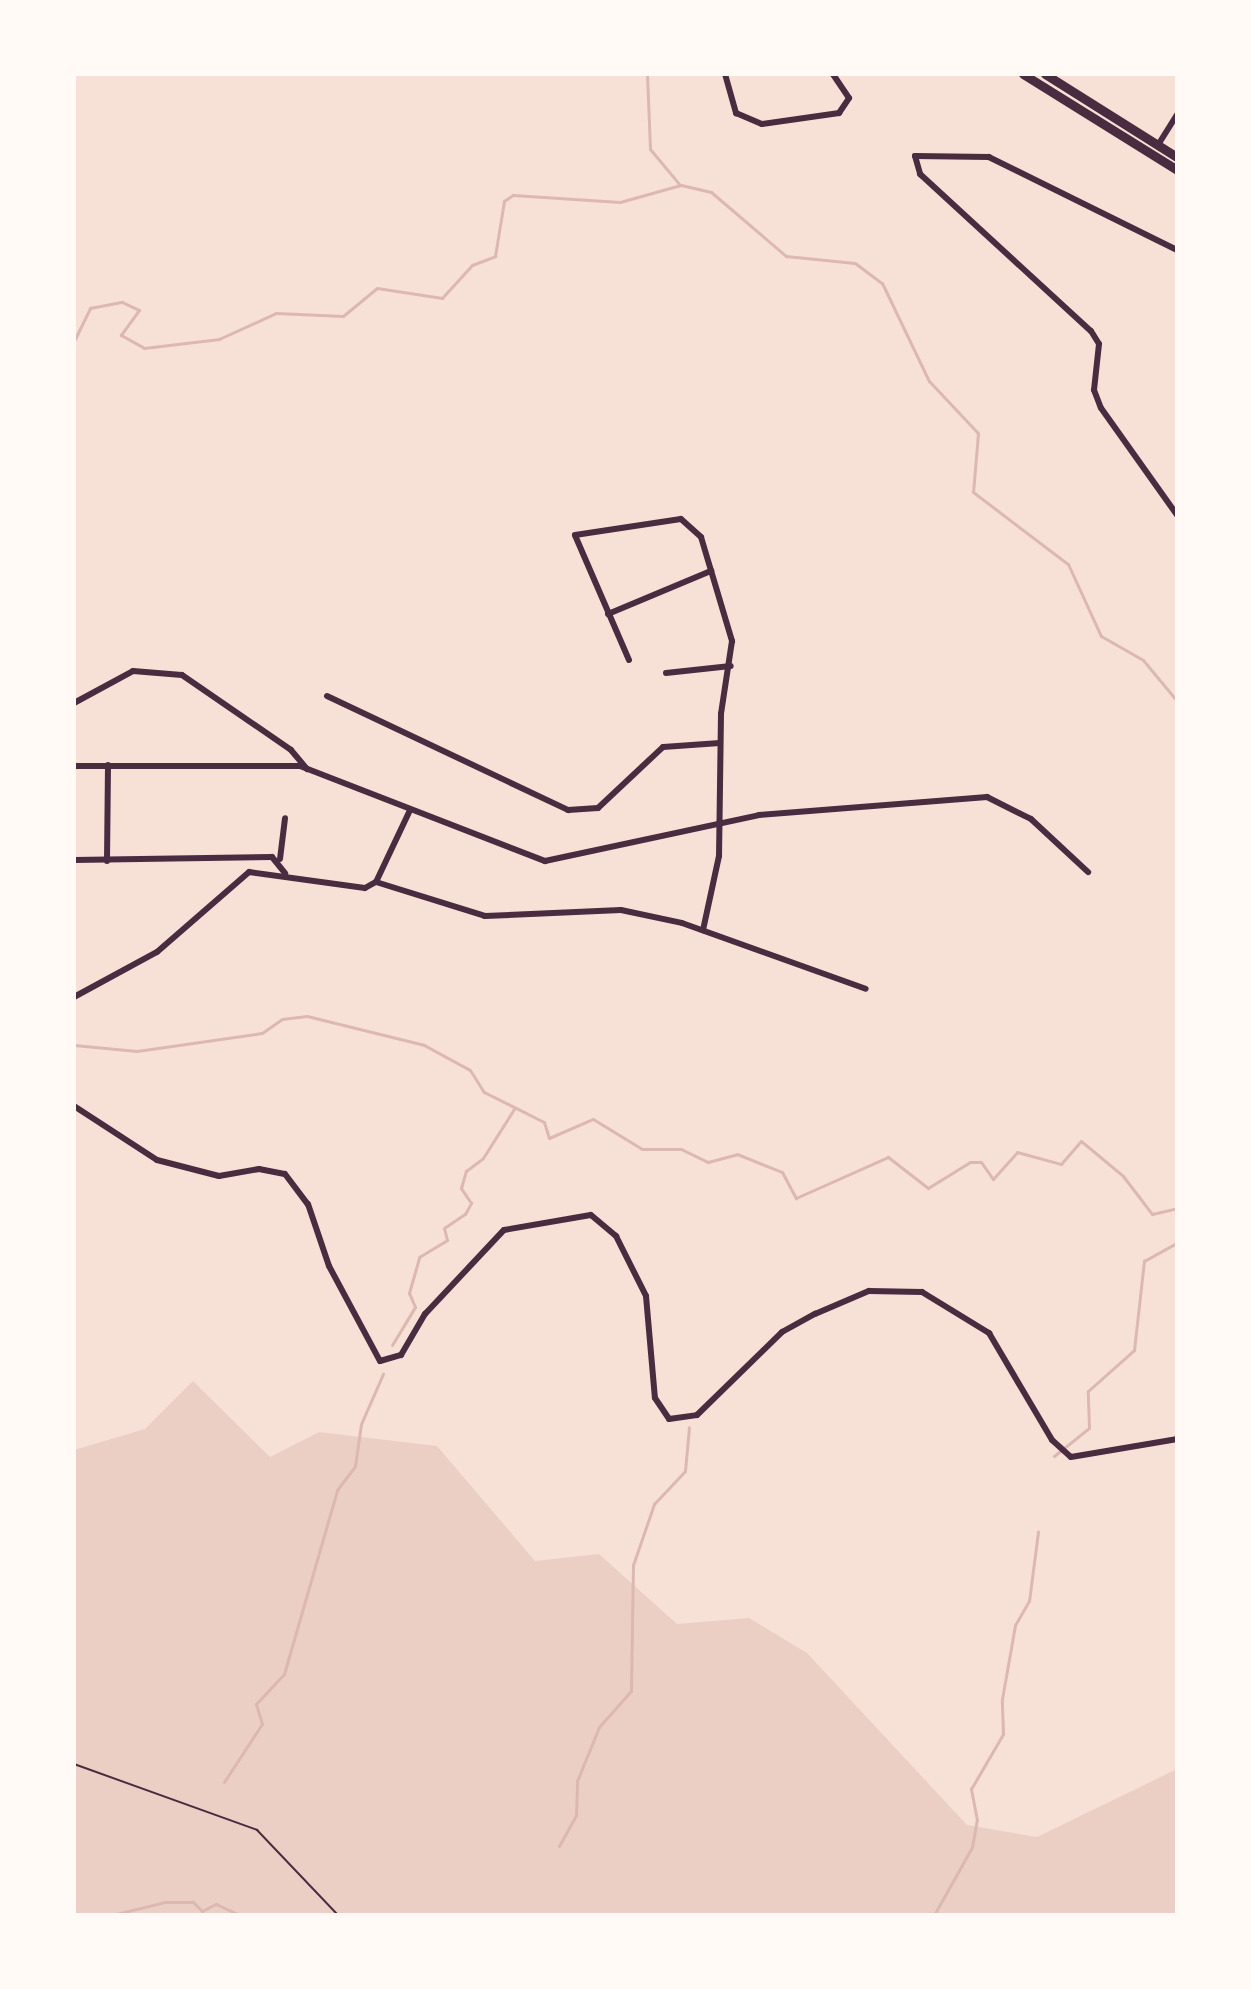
<!DOCTYPE html>
<style>
body{margin:0}
#map{position:relative;width:1251px;height:1989px;overflow:hidden;background:#f7e1d7;font-family:"DM Sans",sans-serif}
div>[style]{position:absolute}
.green>*{inset:0;background:#ebcfc5}
.stream>*{height:3px;margin:-1.5px;padding:0 1.5px;transform-origin:1.5px;border-radius:1.5px;background:#dcb8b0}
.path>*{height:2px;margin:-1px;padding:0 1px;transform-origin:1px;border-radius:1px;background:#4a2c40}
.minor>*{height:6px;margin:-3px;padding:0 3px;transform-origin:3px;border-radius:3px;background:#4a2c40}
.primary>*{height:9px;margin:-4.5px;padding:0 4.5px;transform-origin:4.5px;border-radius:4.5px;background:#4a2c40}
span{translate:-50% -50%;white-space:nowrap;text-align:center;line-height:1.15;-webkit-text-stroke:8px #fffaf5;paint-order:stroke}
.frame{position:absolute;inset:0;border:76px solid #fffaf5;pointer-events:none}
</style>
<div id="map">
<div class="green">
<div style="clip-path:polygon(193px 1381px,270px 1457px,319px 1432px,437px 1446px,535px 1561px,599px 1554px,677px 1624px,749px 1618px,807px 1653px,967px 1825px,1037px 1837px,1177px 1769px,1177px 1915px,74px 1915px,74px 1450px,145px 1429px)"></div>
</div>
<div class="stream">
<div style="left:647px;top:74px;width:75px;rotate:87.7deg"></div>
<div style="left:650px;top:149px;width:47px;rotate:50.2deg"></div>
<div style="left:74px;top:341px;width:37px;rotate:-64deg"></div>
<div style="left:90px;top:308px;width:33px;rotate:-11deg"></div>
<div style="left:122px;top:302px;width:19px;rotate:25deg"></div>
<div style="left:139px;top:310px;width:31px;rotate:126deg"></div>
<div style="left:121px;top:335px;width:26px;rotate:29deg"></div>
<div style="left:144px;top:348px;width:76px;rotate:-6.8deg"></div>
<div style="left:219px;top:339px;width:63px;rotate:-24.5deg"></div>
<div style="left:276px;top:313px;width:67px;rotate:2.6deg"></div>
<div style="left:343px;top:316px;width:44px;rotate:-39.5deg"></div>
<div style="left:377px;top:288px;width:66px;rotate:8.7deg"></div>
<div style="left:442px;top:298px;width:45px;rotate:-47.7deg"></div>
<div style="left:472px;top:265px;width:25px;rotate:-21deg"></div>
<div style="left:495px;top:256px;width:56px;rotate:-80.7deg"></div>
<div style="left:504px;top:201px;width:11px;rotate:-34deg"></div>
<div style="left:513px;top:195px;width:107px;rotate:3.7deg"></div>
<div style="left:620px;top:202px;width:63px;rotate:-15.6deg"></div>
<div style="left:681px;top:185px;width:31px;rotate:13deg"></div>
<div style="left:711px;top:192px;width:99px;rotate:40.5deg"></div>
<div style="left:786px;top:256px;width:69px;rotate:5.8deg"></div>
<div style="left:855px;top:263px;width:34px;rotate:37deg"></div>
<div style="left:882px;top:283px;width:109px;rotate:64.4deg"></div>
<div style="left:929px;top:381px;width:71px;rotate:46.7deg"></div>
<div style="left:978px;top:433px;width:59px;rotate:94.8deg"></div>
<div style="left:973px;top:492px;width:119px;rotate:37.2deg"></div>
<div style="left:1068px;top:564px;width:79px;rotate:65.4deg"></div>
<div style="left:1101px;top:636px;width:48px;rotate:29.7deg"></div>
<div style="left:1143px;top:660px;width:53px;rotate:50.3deg"></div>
<div style="left:74px;top:1045px;width:63px;rotate:5.4deg"></div>
<div style="left:137px;top:1051px;width:126px;rotate:-8.2deg"></div>
<div style="left:262px;top:1033px;width:24px;rotate:-35deg"></div>
<div style="left:282px;top:1019px;width:25px;rotate:-7deg"></div>
<div style="left:307px;top:1016px;width:121px;rotate:13.9deg"></div>
<div style="left:424px;top:1045px;width:52px;rotate:28.5deg"></div>
<div style="left:470px;top:1070px;width:26px;rotate:58deg"></div>
<div style="left:484px;top:1092px;width:67px;rotate:26.6deg"></div>
<div style="left:544px;top:1122px;width:17px;rotate:73deg"></div>
<div style="left:549px;top:1138px;width:48px;rotate:-23.4deg"></div>
<div style="left:593px;top:1119px;width:57px;rotate:31.5deg"></div>
<div style="left:642px;top:1149px;width:39px"></div>
<div style="left:681px;top:1149px;width:30px;rotate:26deg"></div>
<div style="left:708px;top:1162px;width:30px;rotate:-15deg"></div>
<div style="left:737px;top:1154px;width:48px;rotate:21.8deg"></div>
<div style="left:782px;top:1172px;width:30px;rotate:62deg"></div>
<div style="left:796px;top:1198px;width:101px;rotate:-24deg"></div>
<div style="left:888px;top:1157px;width:51px;rotate:37.8deg"></div>
<div style="left:928px;top:1188px;width:49px;rotate:-31.8deg"></div>
<div style="left:970px;top:1162px;width:11px"></div>
<div style="left:981px;top:1162px;width:21px;rotate:55deg"></div>
<div style="left:993px;top:1179px;width:36px;rotate:-48deg"></div>
<div style="left:1017px;top:1152px;width:46px;rotate:15.3deg"></div>
<div style="left:1061px;top:1164px;width:30px;rotate:-49deg"></div>
<div style="left:1081px;top:1141px;width:55px;rotate:39.8deg"></div>
<div style="left:1123px;top:1176px;width:48px;rotate:52.7deg"></div>
<div style="left:1152px;top:1214px;width:26px;rotate:-13deg"></div>
<div style="left:392px;top:1345px;width:44px;rotate:-58.8deg"></div>
<div style="left:415px;top:1307px;width:15px;rotate:-113deg"></div>
<div style="left:409px;top:1293px;width:37px;rotate:-74deg"></div>
<div style="left:419px;top:1257px;width:33px;rotate:-31deg"></div>
<div style="left:447px;top:1240px;width:12px;rotate:-104deg"></div>
<div style="left:444px;top:1228px;width:25px;rotate:-34deg"></div>
<div style="left:465px;top:1214px;width:13px;rotate:-61deg"></div>
<div style="left:471px;top:1203px;width:18px;rotate:-124deg"></div>
<div style="left:461px;top:1188px;width:18px;rotate:-74deg"></div>
<div style="left:466px;top:1171px;width:21px;rotate:-37deg"></div>
<div style="left:483px;top:1158px;width:58px;rotate:-57.7deg"></div>
<div style="left:1054px;top:1456px;width:45px;rotate:-38.7deg"></div>
<div style="left:1089px;top:1428px;width:37px;rotate:-92deg"></div>
<div style="left:1088px;top:1391px;width:62px;rotate:-41.7deg"></div>
<div style="left:1134px;top:1350px;width:90px;rotate:-83.6deg"></div>
<div style="left:1144px;top:1261px;width:38px;rotate:-29deg"></div>
<div style="left:224px;top:1782px;width:69px;rotate:-56.8deg"></div>
<div style="left:262px;top:1724px;width:21px;rotate:-107deg"></div>
<div style="left:256px;top:1704px;width:41px;rotate:-47deg"></div>
<div style="left:284px;top:1674px;width:191px;rotate:-73.9deg"></div>
<div style="left:337px;top:1490px;width:30px;rotate:-53deg"></div>
<div style="left:355px;top:1466px;width:42px;rotate:-81.9deg"></div>
<div style="left:361px;top:1424px;width:55px;rotate:-66.3deg"></div>
<div style="left:559px;top:1846px;width:35px;rotate:-61deg"></div>
<div style="left:576px;top:1815px;width:34px;rotate:-88deg"></div>
<div style="left:577px;top:1781px;width:58px;rotate:-67.8deg"></div>
<div style="left:599px;top:1727px;width:48px;rotate:-48.4deg"></div>
<div style="left:631px;top:1691px;width:126px;rotate:-89.1deg"></div>
<div style="left:633px;top:1565px;width:65px;rotate:-71deg"></div>
<div style="left:654px;top:1504px;width:45px;rotate:-46.8deg"></div>
<div style="left:685px;top:1471px;width:44px;rotate:-84.8deg"></div>
<div style="left:112px;top:1915px;width:55px;rotate:-13.8deg"></div>
<div style="left:165px;top:1902px;width:28px"></div>
<div style="left:193px;top:1902px;width:13px;rotate:45deg"></div>
<div style="left:202px;top:1911px;width:16px;rotate:-27deg"></div>
<div style="left:216px;top:1904px;width:26px;rotate:25deg"></div>
<div style="left:934px;top:1915px;width:78px;rotate:-60.8deg"></div>
<div style="left:972px;top:1847px;width:27px;rotate:-80deg"></div>
<div style="left:977px;top:1820px;width:32px;rotate:-101deg"></div>
<div style="left:971px;top:1789px;width:64px;rotate:-59.8deg"></div>
<div style="left:1003px;top:1734px;width:35px;rotate:-92deg"></div>
<div style="left:1002px;top:1699px;width:75px;rotate:-80deg"></div>
<div style="left:1015px;top:1625px;width:28px;rotate:-60deg"></div>
<div style="left:1029px;top:1601px;width:70px;rotate:-82.6deg"></div>
</div>
<div class="path">
<div style="left:74px;top:1764px;width:195px;rotate:19.8deg"></div>
<div style="left:257px;top:1830px;width:117px;rotate:46.4deg"></div>
</div>
<div class="minor">
<div style="left:725px;top:74px;width:41px;rotate:74.2deg"></div>
<div style="left:736px;top:113px;width:28px;rotate:23deg"></div>
<div style="left:762px;top:124px;width:78px;rotate:-8.1deg"></div>
<div style="left:839px;top:113px;width:18px;rotate:-56deg"></div>
<div style="left:849px;top:98px;width:29px;rotate:-124deg"></div>
<div style="left:1158px;top:145px;width:36px;rotate:-58deg"></div>
<div style="left:1177px;top:250px;width:210px;rotate:-153.7deg"></div>
<div style="left:989px;top:157px;width:74px;rotate:-179.2deg"></div>
<div style="left:915px;top:156px;width:19px;rotate:74deg"></div>
<div style="left:920px;top:174px;width:232px;rotate:42.6deg"></div>
<div style="left:1091px;top:331px;width:15px;rotate:58deg"></div>
<div style="left:1099px;top:344px;width:46px;rotate:96.2deg"></div>
<div style="left:1094px;top:390px;width:19px;rotate:69deg"></div>
<div style="left:1101px;top:408px;width:131px;rotate:54.6deg"></div>
<div style="left:608px;top:614px;width:112px;rotate:-22.7deg"></div>
<div style="left:629px;top:660px;width:136px;rotate:-113.4deg"></div>
<div style="left:575px;top:535px;width:107px;rotate:-8.6deg"></div>
<div style="left:681px;top:519px;width:27px;rotate:42deg"></div>
<div style="left:701px;top:537px;width:109px;rotate:73.4deg"></div>
<div style="left:732px;top:641px;width:74px;rotate:98.6deg"></div>
<div style="left:721px;top:714px;width:142px;rotate:90.8deg"></div>
<div style="left:719px;top:856px;width:76px;rotate:102.2deg"></div>
<div style="left:666px;top:673px;width:65px;rotate:-6.1deg"></div>
<div style="left:327px;top:696px;width:267px;rotate:25.3deg"></div>
<div style="left:568px;top:810px;width:30px;rotate:-4deg"></div>
<div style="left:598px;top:808px;width:89px;rotate:-43.2deg"></div>
<div style="left:663px;top:747px;width:57px;rotate:-4deg"></div>
<div style="left:74px;top:703px;width:67px;rotate:-28.5deg"></div>
<div style="left:133px;top:671px;width:49px;rotate:4.7deg"></div>
<div style="left:182px;top:675px;width:132px;rotate:34.5deg"></div>
<div style="left:291px;top:750px;width:25px;rotate:50deg"></div>
<div style="left:74px;top:766px;width:226px"></div>
<div style="left:300px;top:766px;width:263px;rotate:21.2deg"></div>
<div style="left:545px;top:861px;width:219px;rotate:-12.1deg"></div>
<div style="left:759px;top:815px;width:229px;rotate:-4.5deg"></div>
<div style="left:987px;top:797px;width:49px;rotate:26.6deg"></div>
<div style="left:1031px;top:819px;width:78px;rotate:42.9deg"></div>
<div style="left:280px;top:859px;width:41px;rotate:-83deg"></div>
<div style="left:74px;top:860px;width:198px;rotate:-0.9deg"></div>
<div style="left:272px;top:857px;width:21px;rotate:51deg"></div>
<div style="left:107px;top:861px;width:96px;rotate:-89.4deg"></div>
<div style="left:376px;top:882px;width:114px;rotate:17.3deg"></div>
<div style="left:485px;top:916px;width:136px;rotate:-2.5deg"></div>
<div style="left:621px;top:910px;width:62px;rotate:12deg"></div>
<div style="left:682px;top:923px;width:195px;rotate:19.7deg"></div>
<div style="left:74px;top:997px;width:94px;rotate:-28.5deg"></div>
<div style="left:157px;top:952px;width:122px;rotate:-41deg"></div>
<div style="left:249px;top:872px;width:117px;rotate:7.9deg"></div>
<div style="left:365px;top:888px;width:13px;rotate:-29deg"></div>
<div style="left:376px;top:882px;width:80px;rotate:-64.7deg"></div>
<div style="left:74px;top:1106px;width:99px;rotate:33deg"></div>
<div style="left:157px;top:1160px;width:64px;rotate:14.5deg"></div>
<div style="left:219px;top:1176px;width:41px;rotate:-9.9deg"></div>
<div style="left:259px;top:1169px;width:26px;rotate:11deg"></div>
<div style="left:285px;top:1174px;width:38px;rotate:53deg"></div>
<div style="left:308px;top:1204px;width:65px;rotate:71.3deg"></div>
<div style="left:329px;top:1266px;width:108px;rotate:61.8deg"></div>
<div style="left:380px;top:1361px;width:22px;rotate:-16deg"></div>
<div style="left:401px;top:1355px;width:48px;rotate:-59.7deg"></div>
<div style="left:425px;top:1314px;width:115px;rotate:-46.8deg"></div>
<div style="left:504px;top:1230px;width:88px;rotate:-9.8deg"></div>
<div style="left:591px;top:1215px;width:33px;rotate:40deg"></div>
<div style="left:616px;top:1236px;width:67px;rotate:63.4deg"></div>
<div style="left:646px;top:1296px;width:102px;rotate:85deg"></div>
<div style="left:655px;top:1398px;width:25px;rotate:56deg"></div>
<div style="left:669px;top:1419px;width:28px;rotate:-8deg"></div>
<div style="left:697px;top:1415px;width:119px;rotate:-44.3deg"></div>
<div style="left:782px;top:1332px;width:38px;rotate:-29deg"></div>
<div style="left:815px;top:1314px;width:59px;rotate:-23.1deg"></div>
<div style="left:869px;top:1291px;width:53px;rotate:1.1deg"></div>
<div style="left:922px;top:1292px;width:79px;rotate:31.5deg"></div>
<div style="left:989px;top:1333px;width:124px;rotate:59.5deg"></div>
<div style="left:1052px;top:1440px;width:25px;rotate:42deg"></div>
<div style="left:1071px;top:1457px;width:108px;rotate:-9.6deg"></div>
</div>
<div class="primary">
<div style="left:1023px;top:74px;width:181px;rotate:31.9deg"></div>
<div style="left:1045px;top:74px;width:156px;rotate:32.2deg"></div>
</div>
<div class="frame"></div>
</div>
